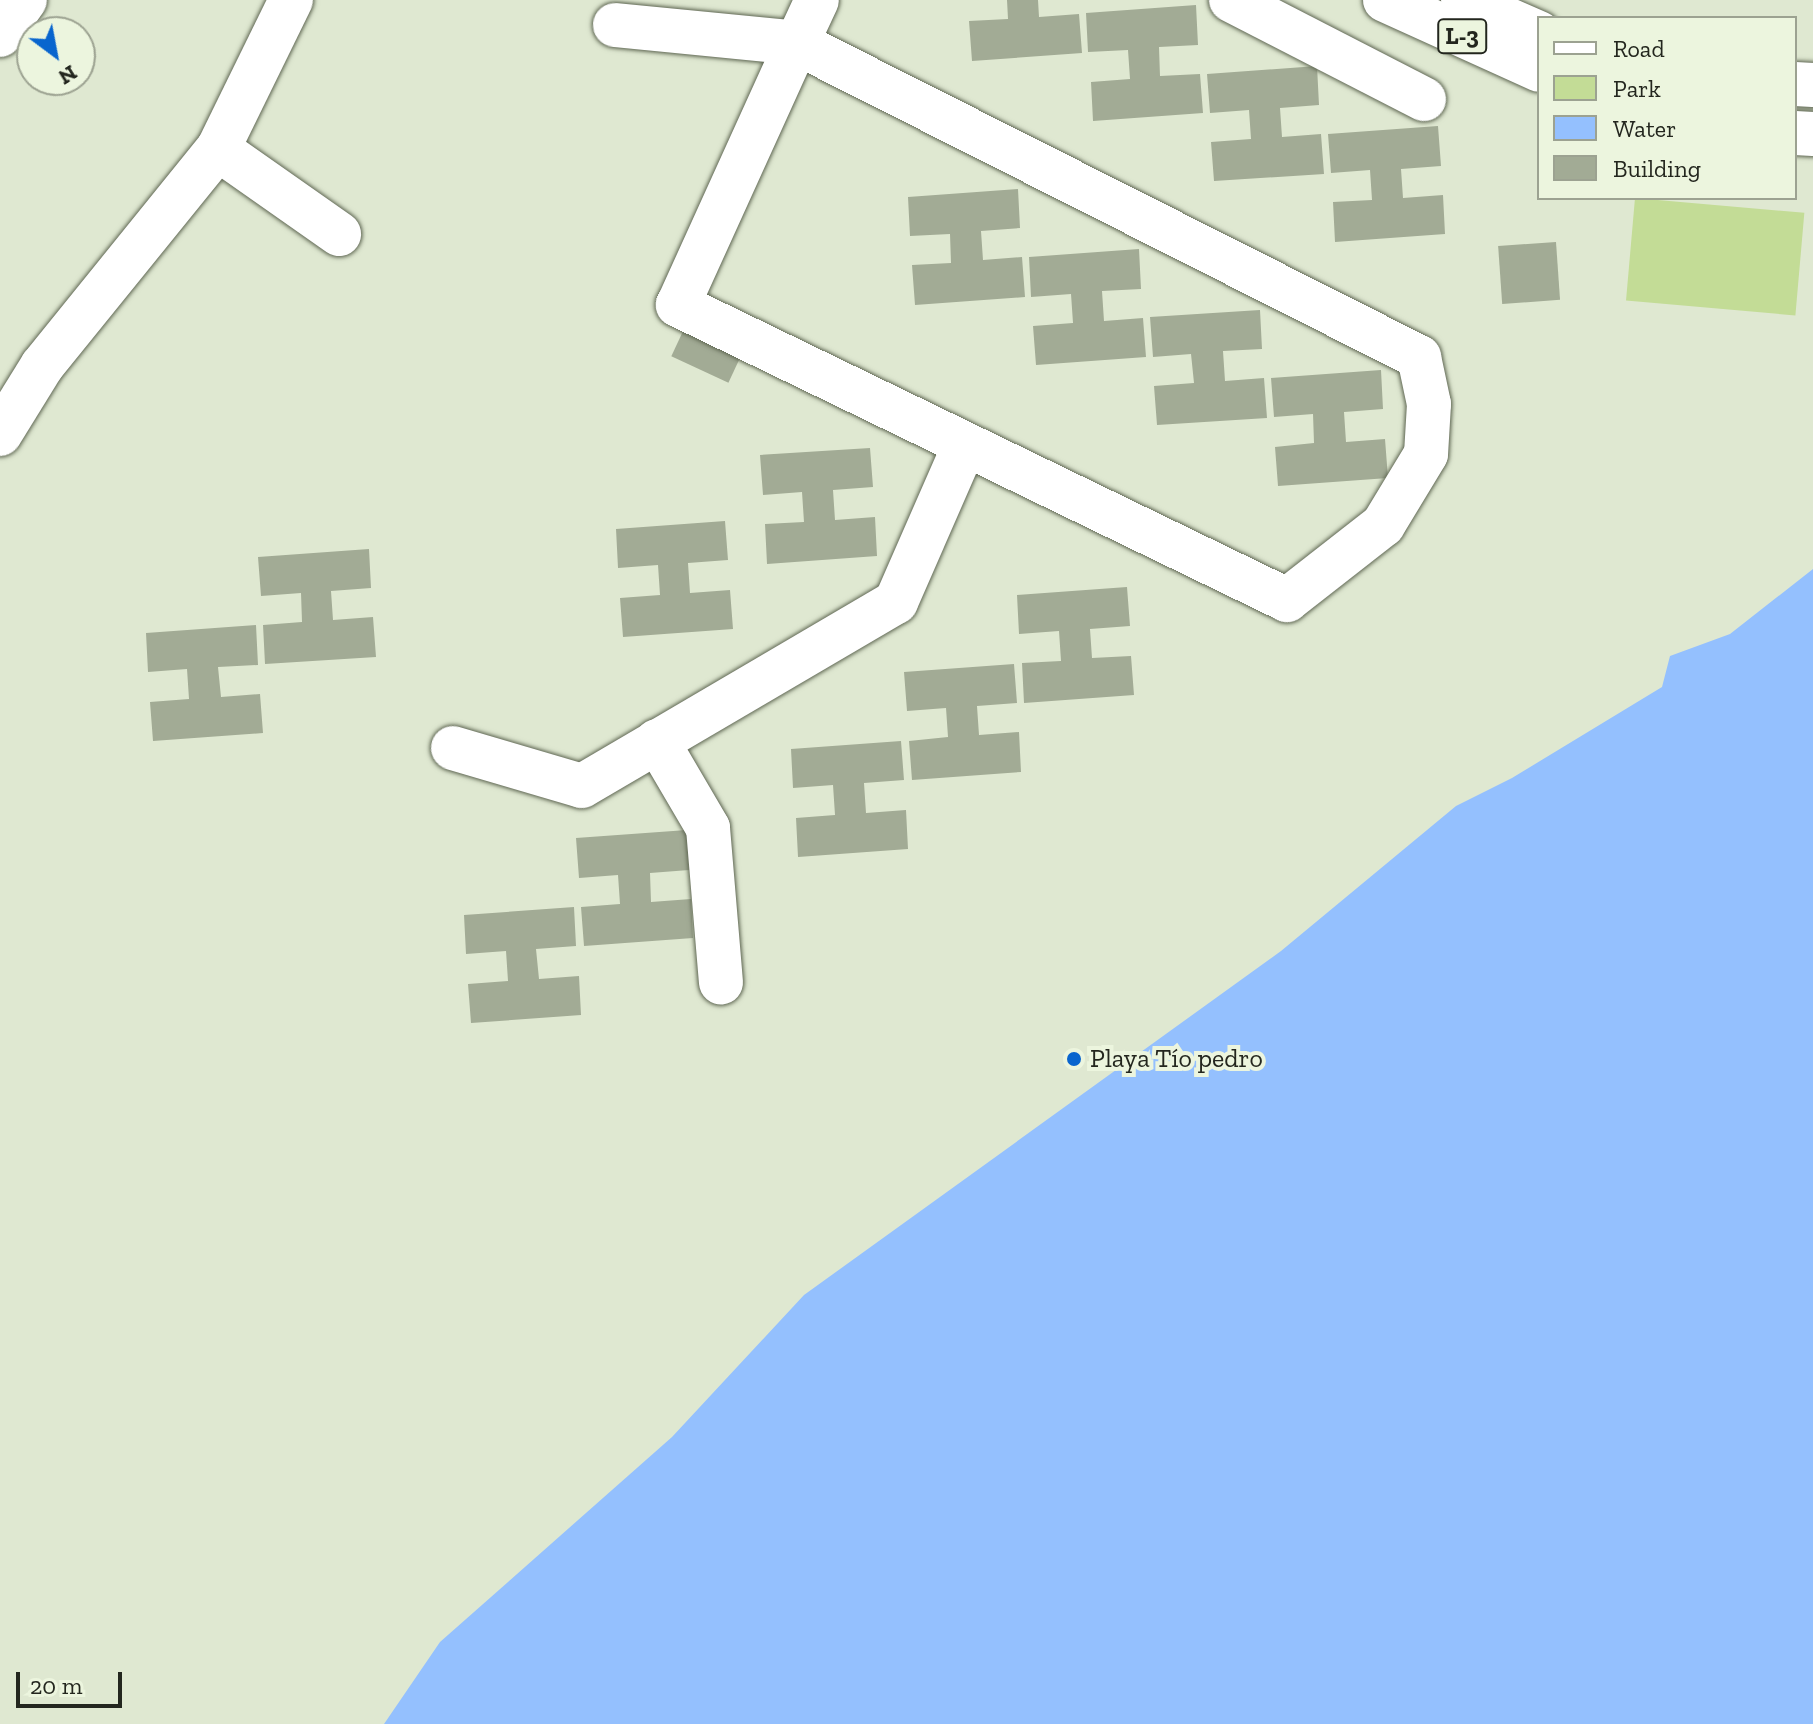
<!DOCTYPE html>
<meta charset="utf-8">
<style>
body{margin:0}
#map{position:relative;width:1813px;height:1724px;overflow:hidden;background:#dfe8d1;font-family:"Zilla Slab",serif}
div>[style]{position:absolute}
.green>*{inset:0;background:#c3dc96;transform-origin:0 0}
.water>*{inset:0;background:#94c0fe}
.building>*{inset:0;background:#a2ab95;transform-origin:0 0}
.roads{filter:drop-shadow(0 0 2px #5f6753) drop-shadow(0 0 2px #5f6753)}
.minor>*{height:44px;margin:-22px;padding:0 22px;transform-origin:22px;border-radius:22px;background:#fff}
.major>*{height:44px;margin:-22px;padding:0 22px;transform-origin:22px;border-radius:22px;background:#fff}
.dots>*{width:22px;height:22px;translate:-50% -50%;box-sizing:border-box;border:4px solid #ecf5de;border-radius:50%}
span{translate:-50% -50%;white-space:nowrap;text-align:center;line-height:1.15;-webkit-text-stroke:8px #ecf5de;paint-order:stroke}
.shield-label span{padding:2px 6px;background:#ecf5de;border:2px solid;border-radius:6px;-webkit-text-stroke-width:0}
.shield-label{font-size:24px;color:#23261e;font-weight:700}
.poi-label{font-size:26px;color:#23261e}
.left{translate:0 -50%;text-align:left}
.legend{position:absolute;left:1537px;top:16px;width:260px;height:184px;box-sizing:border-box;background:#ecf5de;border:2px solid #9ca291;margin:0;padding:10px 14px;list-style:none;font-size:24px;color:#23261e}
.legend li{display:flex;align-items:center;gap:16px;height:40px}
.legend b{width:40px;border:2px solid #9ca291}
.north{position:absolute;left:16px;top:16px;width:80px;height:80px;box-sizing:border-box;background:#ecf5de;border:2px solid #9ca291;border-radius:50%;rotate:148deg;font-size:22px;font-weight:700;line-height:32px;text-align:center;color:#23261e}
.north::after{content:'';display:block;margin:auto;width:28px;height:36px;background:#0965ce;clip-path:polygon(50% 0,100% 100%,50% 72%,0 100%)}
.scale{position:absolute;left:16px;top:1672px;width:106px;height:36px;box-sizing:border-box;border:4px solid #23261e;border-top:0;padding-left:10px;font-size:24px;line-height:28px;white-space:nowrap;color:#23261e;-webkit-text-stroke:6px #ecf5de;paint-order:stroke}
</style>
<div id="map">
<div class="green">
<div style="left:1635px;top:198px;width:170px;height:103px;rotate:5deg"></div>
</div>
<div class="water">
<div style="clip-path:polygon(1813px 569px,1813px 1724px,384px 1724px,440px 1642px,672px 1437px,804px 1295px,1281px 951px,1456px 806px,1512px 778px,1662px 687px,1670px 656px,1730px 634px)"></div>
</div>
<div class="building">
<div style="clip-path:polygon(1007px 0,1038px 0,1039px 17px,1079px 14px,1082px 53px,972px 61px,969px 21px,1008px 19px)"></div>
<div style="clip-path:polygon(1196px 5px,1198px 45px,1159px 47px,1160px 76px,1200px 74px,1203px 113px,1093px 121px,1091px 82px,1130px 79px,1128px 50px,1088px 52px,1086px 13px)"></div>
<div style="clip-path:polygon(1317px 66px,1319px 105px,1280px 108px,1282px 137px,1321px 134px,1324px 174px,1214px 181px,1211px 142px,1251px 139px,1249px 110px,1210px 113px,1207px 74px)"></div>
<div style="clip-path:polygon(1438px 126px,1441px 166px,1401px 169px,1403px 198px,1443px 195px,1445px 234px,1335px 242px,1333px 202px,1372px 200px,1370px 170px,1331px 173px,1328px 134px)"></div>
<div style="clip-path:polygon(1018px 189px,1020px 228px,981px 231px,983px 260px,1022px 257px,1025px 297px,915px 305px,912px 265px,951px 263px,950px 234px,910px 236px,908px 197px)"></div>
<div style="left:1556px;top:242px;width:58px;height:58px;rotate:86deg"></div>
<div style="clip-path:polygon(1139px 249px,1141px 289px,1102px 291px,1104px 321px,1143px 318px,1146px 357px,1036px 365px,1033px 326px,1073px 323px,1071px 294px,1031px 297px,1029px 257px)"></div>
<div style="clip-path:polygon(1260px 310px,1262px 349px,1223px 351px,1225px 381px,1264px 378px,1267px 418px,1157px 425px,1154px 386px,1194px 383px,1191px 354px,1153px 357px,1150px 317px)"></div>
<div style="left:684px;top:329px;width:63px;height:30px;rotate:25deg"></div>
<div style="clip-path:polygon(1381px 370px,1383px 409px,1344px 412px,1346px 442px,1385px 439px,1388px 478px,1278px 486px,1275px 447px,1314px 443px,1313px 414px,1274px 417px,1271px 378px)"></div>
<div style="clip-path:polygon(870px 448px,873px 487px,833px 490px,835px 520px,875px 517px,877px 556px,767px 564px,765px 524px,804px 522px,802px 492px,763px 495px,760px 455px)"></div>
<div style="clip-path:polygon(725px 521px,728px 560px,688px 563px,690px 593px,730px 590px,733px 629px,623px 637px,620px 598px,660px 595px,658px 565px,618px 568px,616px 529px)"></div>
<div style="clip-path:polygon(369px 549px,371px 588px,331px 591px,333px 620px,373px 617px,376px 657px,265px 664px,263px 625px,302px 622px,301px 593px,261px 596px,258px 557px)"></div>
<div style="clip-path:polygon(1127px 587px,1130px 626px,1090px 629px,1092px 658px,1131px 656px,1134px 695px,1024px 703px,1022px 663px,1061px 661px,1059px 631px,1019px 634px,1017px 595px)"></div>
<div style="clip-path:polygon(256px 625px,258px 665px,218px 667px,221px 697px,260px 694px,263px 733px,153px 741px,150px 702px,189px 699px,187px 669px,148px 672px,146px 633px)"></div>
<div style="clip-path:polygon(1014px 664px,1017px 703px,977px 706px,979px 735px,1019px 732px,1021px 772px,912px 780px,909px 741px,948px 737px,946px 708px,907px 711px,904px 672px)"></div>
<div style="clip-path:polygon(901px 741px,904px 780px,864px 783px,866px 813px,906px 810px,908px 849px,798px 857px,796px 818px,835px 815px,833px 785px,793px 788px,791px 749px)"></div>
<div style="clip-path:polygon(687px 830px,689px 870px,650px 873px,651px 902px,691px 899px,693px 938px,584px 946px,581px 907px,620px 904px,618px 875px,579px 878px,576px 838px)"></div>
<div style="clip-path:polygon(574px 907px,576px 946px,536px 949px,539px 979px,579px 976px,581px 1015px,471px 1023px,468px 984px,508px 981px,506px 951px,466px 954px,464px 915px)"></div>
</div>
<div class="roads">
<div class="minor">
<div style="left:1231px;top:0;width:217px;rotate:27.2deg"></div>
<div style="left:615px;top:25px;width:183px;rotate:5.6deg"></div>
<div style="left:797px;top:43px;width:697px;rotate:26.79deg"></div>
<div style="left:1419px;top:357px;width:48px;rotate:78deg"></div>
<div style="left:1429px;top:404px;width:50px;rotate:93.4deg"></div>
<div style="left:1426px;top:454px;width:83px;rotate:121.2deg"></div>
<div style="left:1383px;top:525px;width:122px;rotate:142deg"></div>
<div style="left:1287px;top:600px;width:677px;rotate:-154.15deg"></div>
<div style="left:678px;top:305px;width:288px;rotate:-65.6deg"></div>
<div style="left:797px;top:43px;width:47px;rotate:-65.1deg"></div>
<div style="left:0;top:35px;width:43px;rotate:-54.5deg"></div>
<div style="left:218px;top:149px;width:166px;rotate:-63.9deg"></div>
<div style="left:0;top:434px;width:80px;rotate:-58.3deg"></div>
<div style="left:42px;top:366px;width:279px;rotate:-51deg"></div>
<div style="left:218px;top:149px;width:148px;rotate:35.1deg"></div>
<div style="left:657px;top:741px;width:101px;rotate:59.6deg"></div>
<div style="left:708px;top:828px;width:155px;rotate:85.2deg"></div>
<div style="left:453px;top:748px;width:134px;rotate:16.4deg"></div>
<div style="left:582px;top:786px;width:364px;rotate:-30.4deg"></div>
<div style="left:896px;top:602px;width:172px;rotate:-66.4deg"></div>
</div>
<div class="major">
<div style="left:1385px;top:0;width:169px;rotate:24.4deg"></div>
<div style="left:1463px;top:0;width:83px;rotate:23.5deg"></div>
<div style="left:1795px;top:84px;width:18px;rotate:3deg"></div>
<div style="left:1795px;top:133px;width:18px;rotate:3deg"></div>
</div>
</div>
<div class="dots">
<div style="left:1074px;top:1059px;background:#0965ce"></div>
</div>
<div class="shield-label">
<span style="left:1462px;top:36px">L-3</span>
</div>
<div class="poi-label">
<span class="left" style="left:1090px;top:1059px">Playa Tío pedro</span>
</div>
<ul class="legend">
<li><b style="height:10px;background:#fff"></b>Road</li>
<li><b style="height:22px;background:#c3dc96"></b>Park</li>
<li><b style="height:22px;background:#94c0fe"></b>Water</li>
<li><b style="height:22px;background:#a2ab95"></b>Building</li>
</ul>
<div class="north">N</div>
<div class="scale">20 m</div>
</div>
